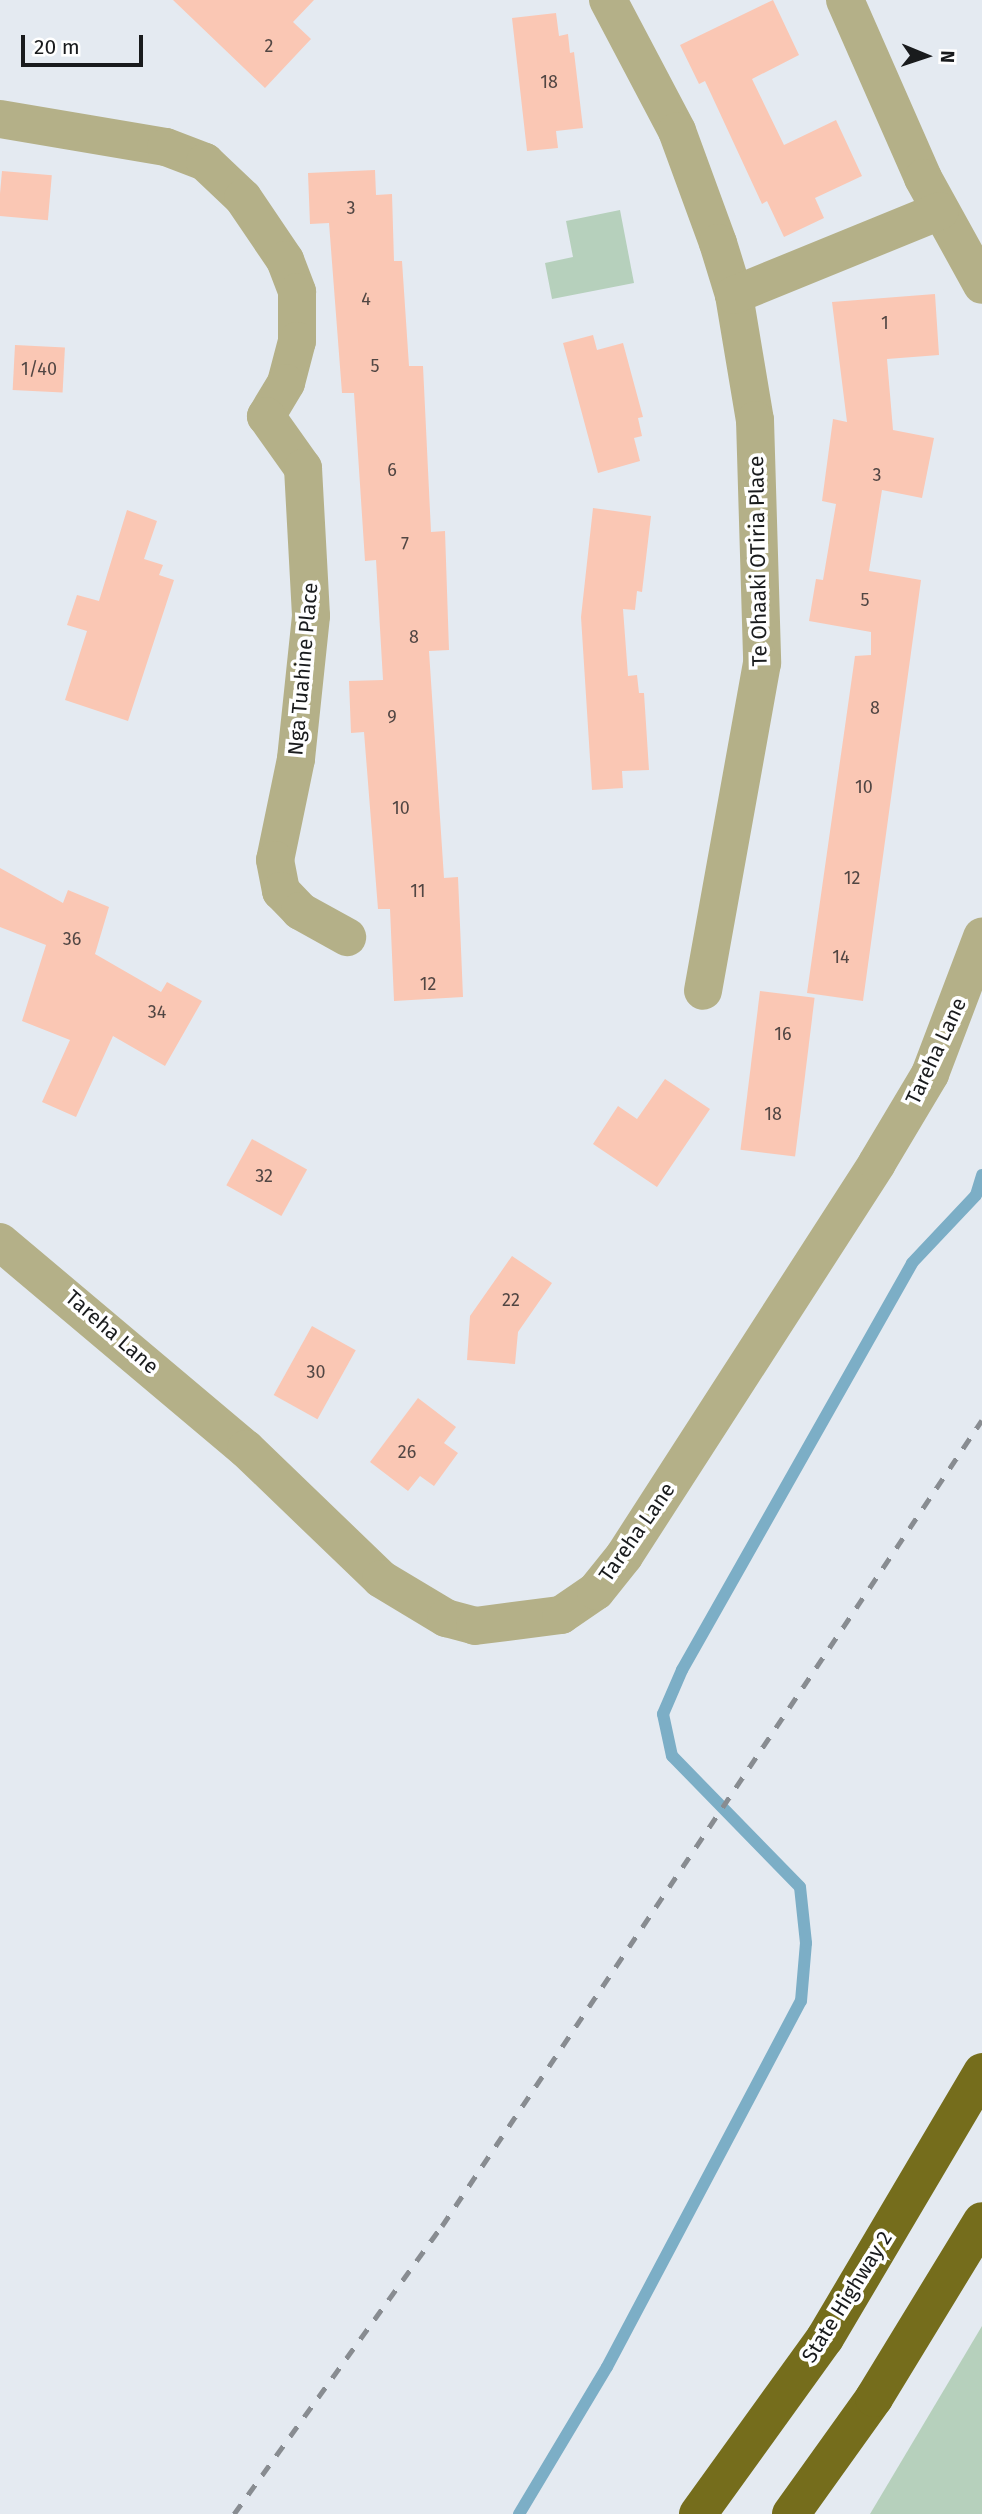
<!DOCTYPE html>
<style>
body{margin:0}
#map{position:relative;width:982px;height:2514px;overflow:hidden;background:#e4eaf1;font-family:"Fira Sans",sans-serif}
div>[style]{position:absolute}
.green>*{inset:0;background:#b6d0bc}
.stream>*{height:12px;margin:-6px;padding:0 6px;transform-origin:6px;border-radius:6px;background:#7caec6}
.building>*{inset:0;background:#fac7b4;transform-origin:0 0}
.minor>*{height:38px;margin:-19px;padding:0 19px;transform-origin:19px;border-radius:19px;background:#b4b088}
.highway>*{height:38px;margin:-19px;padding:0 19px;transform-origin:19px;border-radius:19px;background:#756d1c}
.rail>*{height:5px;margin-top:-2.5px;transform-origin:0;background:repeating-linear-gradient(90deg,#888c91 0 12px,transparent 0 24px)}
span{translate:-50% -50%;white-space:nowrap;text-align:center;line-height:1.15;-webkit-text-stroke:7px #fff;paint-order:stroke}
.number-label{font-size:18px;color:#514643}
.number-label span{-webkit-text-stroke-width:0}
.street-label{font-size:21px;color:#191b1d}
.north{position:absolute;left:891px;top:21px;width:70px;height:70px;-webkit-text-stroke:5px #fff;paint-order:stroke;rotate:92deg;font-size:19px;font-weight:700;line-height:28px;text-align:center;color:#191b1d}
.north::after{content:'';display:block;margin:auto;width:24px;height:32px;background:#191b1d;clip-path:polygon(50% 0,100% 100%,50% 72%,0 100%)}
.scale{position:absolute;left:21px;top:35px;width:122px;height:32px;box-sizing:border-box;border:4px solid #191b1d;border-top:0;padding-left:9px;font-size:21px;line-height:24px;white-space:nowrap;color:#191b1d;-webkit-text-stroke:5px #fff;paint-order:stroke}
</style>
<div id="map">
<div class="green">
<div style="clip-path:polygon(620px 210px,634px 283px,552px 299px,545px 263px,573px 257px,566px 221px)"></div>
<div style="clip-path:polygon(982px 2326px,982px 2514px,870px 2514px)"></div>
</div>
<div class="stream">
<div style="left:519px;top:2514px;width:171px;rotate:-59.1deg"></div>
<div style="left:607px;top:2367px;width:414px;rotate:-62.1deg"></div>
<div style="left:801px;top:2001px;width:58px;rotate:-85.1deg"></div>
<div style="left:806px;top:1943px;width:56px;rotate:-96.1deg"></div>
<div style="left:800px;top:1887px;width:183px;rotate:-134.3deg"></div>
<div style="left:672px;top:1756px;width:43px;rotate:-102.1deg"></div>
<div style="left:663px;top:1714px;width:48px;rotate:-66.6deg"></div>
<div style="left:682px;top:1670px;width:467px;rotate:-60.5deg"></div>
<div style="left:912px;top:1263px;width:93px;rotate:-46.7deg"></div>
<div style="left:976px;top:1195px;width:21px;rotate:-73deg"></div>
</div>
<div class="building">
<div style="clip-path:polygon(173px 0,314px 0,293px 22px,311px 39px,265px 88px)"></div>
<div style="clip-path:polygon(773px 0,799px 55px,752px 79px,784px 145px,836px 120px,862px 176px,815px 198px,824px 218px,784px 237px,767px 201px,762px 204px,705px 81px,699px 84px,680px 45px)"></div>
<div style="clip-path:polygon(556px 13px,559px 36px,568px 34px,570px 53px,574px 52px,583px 128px,556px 131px,558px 148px,527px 151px,512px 18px)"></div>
<div style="clip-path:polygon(375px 170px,376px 195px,392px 194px,394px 261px,402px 261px,409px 366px,423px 366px,431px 532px,445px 531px,449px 650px,429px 651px,444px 878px,458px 877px,463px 997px,394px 1001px,390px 909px,378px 909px,364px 732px,351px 733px,349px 681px,383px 680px,376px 560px,365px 561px,354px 393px,342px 393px,329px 223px,310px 224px,308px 173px)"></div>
<div style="left:2px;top:171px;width:50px;height:45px;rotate:5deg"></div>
<div style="clip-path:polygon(935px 294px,939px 355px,887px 359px,893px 430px,934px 438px,922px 498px,882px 490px,869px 571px,921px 580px,863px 1001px,807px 993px,855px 656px,871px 655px,871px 632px,809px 621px,816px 579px,823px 580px,836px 504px,822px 501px,833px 419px,847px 422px,832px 302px)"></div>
<div style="clip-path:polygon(593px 335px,597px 350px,623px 343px,643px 417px,638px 418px,642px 436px,634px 438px,640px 461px,598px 473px,563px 343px)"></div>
<div style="left:15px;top:345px;width:50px;height:45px;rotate:3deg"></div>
<div style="clip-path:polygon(593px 508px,651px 516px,642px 592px,637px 591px,635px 610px,623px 609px,628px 676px,637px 675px,639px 693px,644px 693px,649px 770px,622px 771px,623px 788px,592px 790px,581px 617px)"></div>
<div style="clip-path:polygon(127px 510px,157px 521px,144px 559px,163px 565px,159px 575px,174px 580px,128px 721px,65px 700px,87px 631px,67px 625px,77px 595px,99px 601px)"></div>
<div style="clip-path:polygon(0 868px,63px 903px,68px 890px,109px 907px,95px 954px,161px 992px,167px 982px,202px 1001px,165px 1066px,113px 1036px,76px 1117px,42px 1102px,70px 1040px,22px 1021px,46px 945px,0 927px)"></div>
<div style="left:760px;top:991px;width:55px;height:160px;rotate:7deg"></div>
<div style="clip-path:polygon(665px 1079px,710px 1109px,657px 1187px,593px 1144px,618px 1106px,637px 1119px)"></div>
<div style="left:252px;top:1139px;width:63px;height:53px;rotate:29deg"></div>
<div style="clip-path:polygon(512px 1256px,552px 1283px,518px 1332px,515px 1364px,467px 1360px,470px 1316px)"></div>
<div style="left:312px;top:1326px;width:50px;height:79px;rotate:29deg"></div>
<div style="clip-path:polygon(418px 1398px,456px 1427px,444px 1443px,458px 1453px,434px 1486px,420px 1476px,408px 1491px,370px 1462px)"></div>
</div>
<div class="minor">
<div style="left:608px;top:0;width:148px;rotate:62.2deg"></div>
<div style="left:677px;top:131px;width:119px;rotate:69.9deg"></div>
<div style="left:718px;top:243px;width:54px;rotate:72.9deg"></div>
<div style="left:734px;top:295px;width:127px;rotate:80.5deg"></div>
<div style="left:755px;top:420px;width:243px;rotate:88.3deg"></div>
<div style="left:762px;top:663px;width:333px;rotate:100.2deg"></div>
<div style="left:845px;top:0;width:194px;rotate:66.3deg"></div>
<div style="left:923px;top:178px;width:122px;rotate:61.1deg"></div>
<div style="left:0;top:119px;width:168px;rotate:9.6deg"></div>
<div style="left:166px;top:147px;width:42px;rotate:21deg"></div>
<div style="left:205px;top:162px;width:52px;rotate:43.5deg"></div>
<div style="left:243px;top:198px;width:75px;rotate:55.9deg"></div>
<div style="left:285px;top:260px;width:34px;rotate:69deg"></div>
<div style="left:297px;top:292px;width:49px;rotate:90deg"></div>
<div style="left:297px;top:341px;width:43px;rotate:104.7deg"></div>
<div style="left:286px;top:383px;width:39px;rotate:121deg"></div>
<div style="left:266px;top:416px;width:64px;rotate:54.6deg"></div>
<div style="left:303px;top:468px;width:148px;rotate:86.9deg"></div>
<div style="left:311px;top:616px;width:144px;rotate:96deg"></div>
<div style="left:296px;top:759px;width:103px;rotate:101.7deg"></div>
<div style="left:275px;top:860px;width:32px;rotate:79deg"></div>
<div style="left:281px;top:891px;width:28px;rotate:46deg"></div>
<div style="left:300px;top:911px;width:54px;rotate:29deg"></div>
<div style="left:734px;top:295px;width:222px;rotate:-22.2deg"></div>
<div style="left:0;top:1242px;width:322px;rotate:40.1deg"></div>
<div style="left:246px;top:1449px;width:187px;rotate:43.9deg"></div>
<div style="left:381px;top:1579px;width:76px;rotate:31deg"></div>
<div style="left:446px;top:1618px;width:30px;rotate:15deg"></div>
<div style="left:475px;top:1626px;width:87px;rotate:-7.3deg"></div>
<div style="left:561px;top:1615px;width:42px;rotate:-34.4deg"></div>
<div style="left:596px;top:1591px;width:45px;rotate:-51.3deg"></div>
<div style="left:624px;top:1556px;width:467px;rotate:-57.2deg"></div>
<div style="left:877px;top:1163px;width:104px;rotate:-59.2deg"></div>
<div style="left:930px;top:1074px;width:147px;rotate:-69.2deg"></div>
</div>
<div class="highway">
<div style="left:698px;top:2514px;width:217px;rotate:-54.2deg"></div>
<div style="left:825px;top:2338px;width:309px;rotate:-59.4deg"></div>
<div style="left:791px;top:2514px;width:143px;rotate:-54.4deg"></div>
<div style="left:874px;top:2398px;width:207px;rotate:-58.6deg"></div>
</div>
<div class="rail">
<div style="left:234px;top:2514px;width:355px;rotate:-54.2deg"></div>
<div style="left:442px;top:2226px;width:970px;rotate:-56.18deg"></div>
</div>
<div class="number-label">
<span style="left:269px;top:46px">2</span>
<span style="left:549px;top:82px">18</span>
<span style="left:351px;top:208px">3</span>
<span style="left:366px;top:299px">4</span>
<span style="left:885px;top:323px">1</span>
<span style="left:375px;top:366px">5</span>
<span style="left:39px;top:369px">1/40</span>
<span style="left:392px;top:470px">6</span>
<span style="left:877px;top:475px">3</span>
<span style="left:405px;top:544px">7</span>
<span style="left:865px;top:600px">5</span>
<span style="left:414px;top:637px">8</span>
<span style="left:875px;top:708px">8</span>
<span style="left:392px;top:717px">9</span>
<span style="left:864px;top:787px">10</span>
<span style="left:401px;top:808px">10</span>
<span style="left:852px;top:878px">12</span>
<span style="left:418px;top:891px">11</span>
<span style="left:72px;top:939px">36</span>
<span style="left:841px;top:957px">14</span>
<span style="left:428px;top:984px">12</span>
<span style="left:157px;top:1012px">34</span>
<span style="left:783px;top:1034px">16</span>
<span style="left:773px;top:1114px">18</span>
<span style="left:264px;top:1176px">32</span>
<span style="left:511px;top:1300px">22</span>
<span style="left:316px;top:1372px">30</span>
<span style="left:407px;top:1452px">26</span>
</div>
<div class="street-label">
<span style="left:758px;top:561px;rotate:-91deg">Te Ohaaki OTiria Place</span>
<span style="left:303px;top:669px;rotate:-85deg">Nga Tuahine Place</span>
<span style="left:936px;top:1051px;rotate:-65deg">Tareha Lane</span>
<span style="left:112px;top:1332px;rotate:41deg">Tareha Lane</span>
<span style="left:637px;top:1532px;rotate:-55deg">Tareha Lane</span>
<span style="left:847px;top:2297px;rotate:-58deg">State Highway 2</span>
</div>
<div class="north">N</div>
<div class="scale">20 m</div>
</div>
